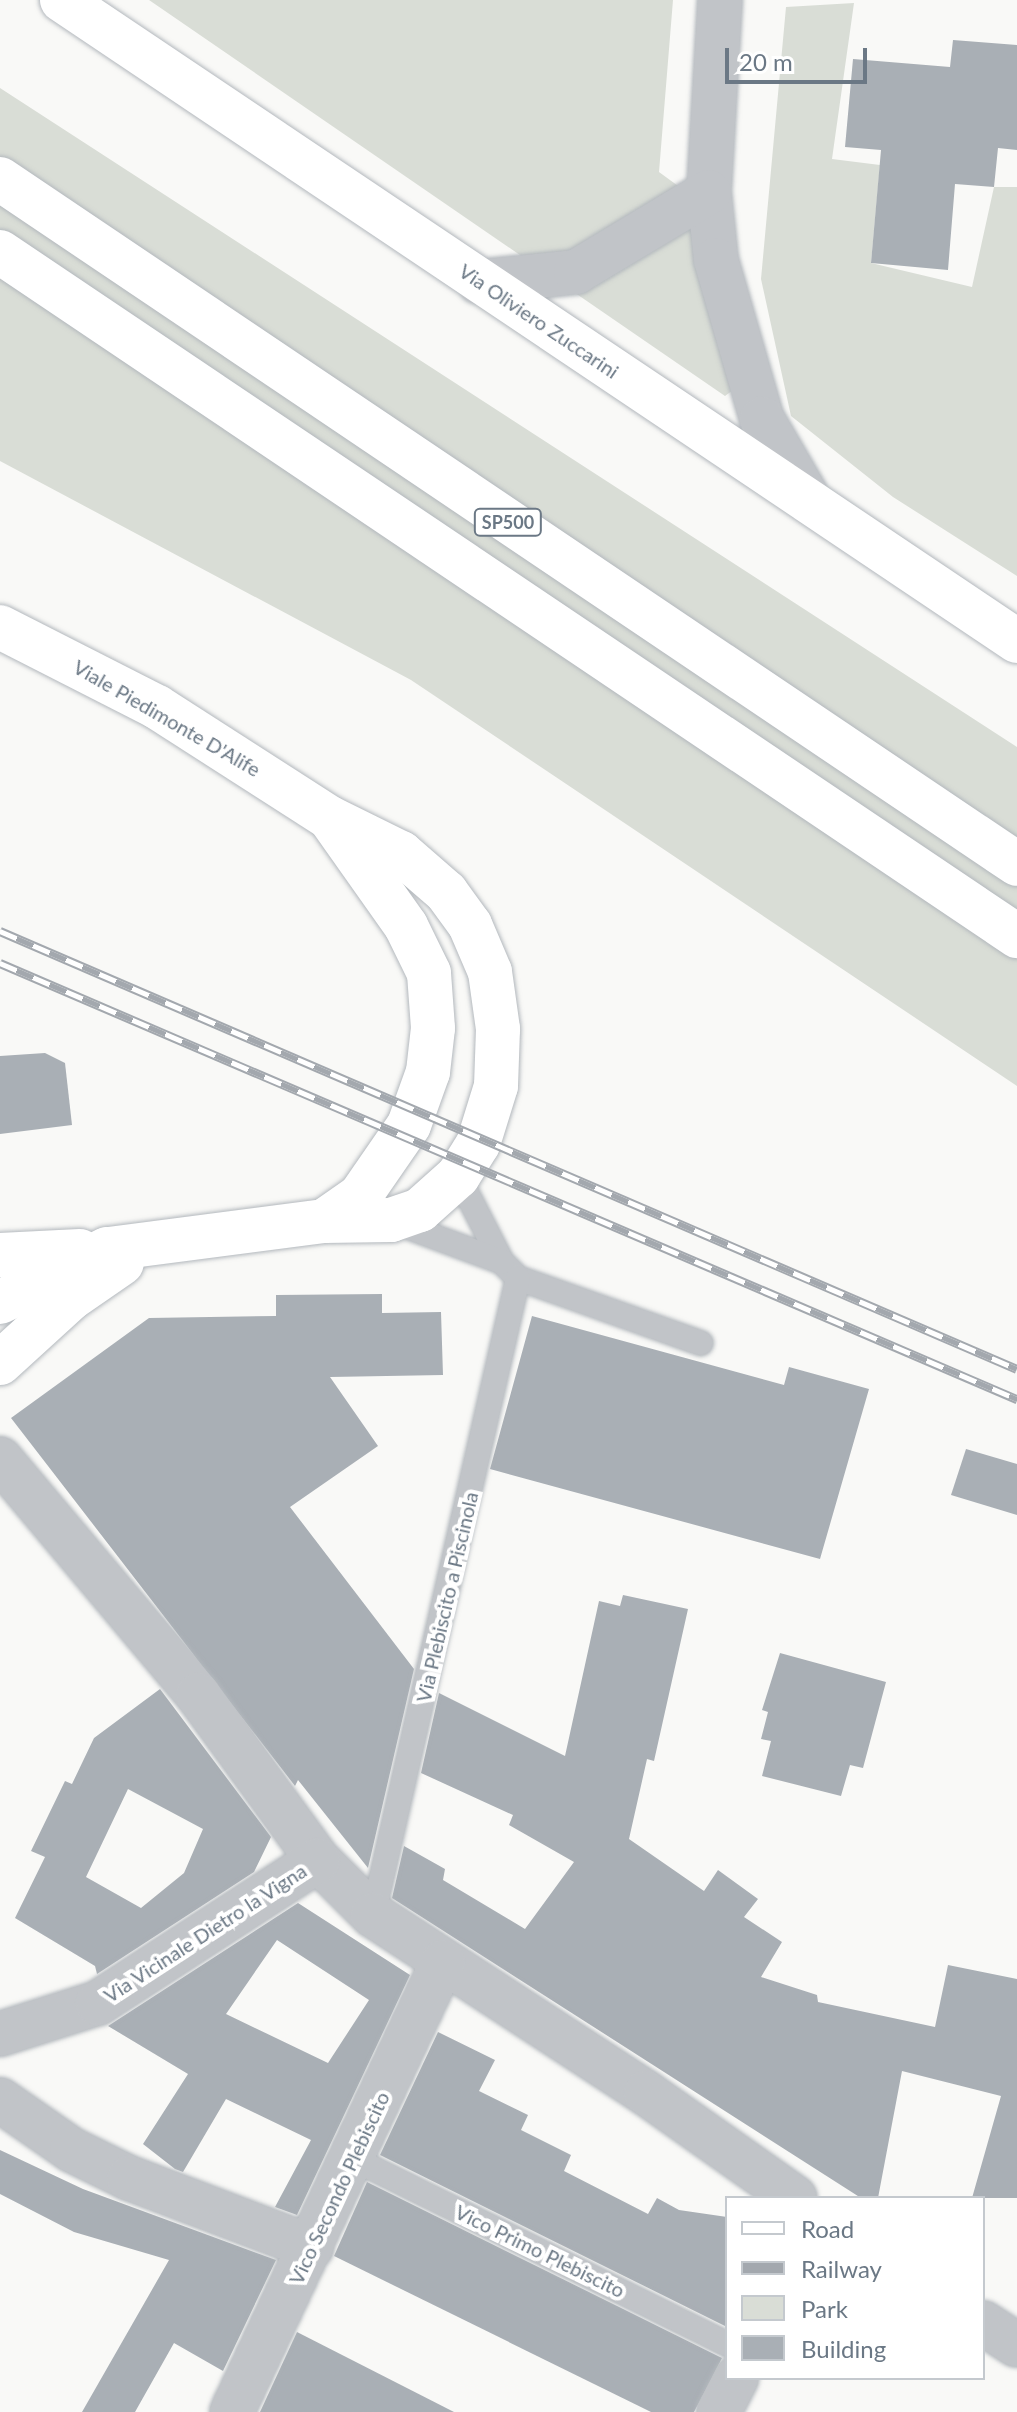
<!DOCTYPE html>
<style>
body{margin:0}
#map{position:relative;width:1017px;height:2412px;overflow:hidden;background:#f9f9f7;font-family:Lato,sans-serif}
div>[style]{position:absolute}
.green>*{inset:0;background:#d9ddd6}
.building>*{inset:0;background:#a9afb5}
.roads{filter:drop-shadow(0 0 2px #b3b8bd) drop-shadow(0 0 2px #b3b8bd)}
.service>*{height:24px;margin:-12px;padding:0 12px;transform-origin:12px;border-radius:12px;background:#c1c4c8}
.minor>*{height:44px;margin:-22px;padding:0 22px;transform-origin:22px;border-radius:22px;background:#c1c4c8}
.secondary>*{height:44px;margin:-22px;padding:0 22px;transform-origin:22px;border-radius:22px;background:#fff}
.trunk>*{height:44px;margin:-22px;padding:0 22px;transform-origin:22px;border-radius:22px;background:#fff}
.rail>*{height:9px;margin-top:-4.5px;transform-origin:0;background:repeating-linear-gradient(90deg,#fff 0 18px,#a3a8ae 0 36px);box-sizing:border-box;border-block:2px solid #a3a8ae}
span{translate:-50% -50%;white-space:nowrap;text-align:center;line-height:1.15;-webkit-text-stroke:8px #fff;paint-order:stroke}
.shield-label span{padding:2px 6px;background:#fff;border:2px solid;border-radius:6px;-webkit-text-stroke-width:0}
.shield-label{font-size:18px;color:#6b7885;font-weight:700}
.street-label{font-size:20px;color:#6b7885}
.legend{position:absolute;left:725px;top:2196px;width:260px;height:184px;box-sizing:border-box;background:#fff;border:2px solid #c4c9ce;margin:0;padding:10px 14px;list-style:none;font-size:24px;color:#6b7885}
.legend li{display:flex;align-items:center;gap:16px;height:40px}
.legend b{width:40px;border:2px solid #c4c9ce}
.scale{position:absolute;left:725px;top:48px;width:142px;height:36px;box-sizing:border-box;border:4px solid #6b7885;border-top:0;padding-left:10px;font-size:24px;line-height:28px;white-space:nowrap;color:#6b7885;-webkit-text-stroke:6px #fff;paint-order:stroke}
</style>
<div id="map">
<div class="green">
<div style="clip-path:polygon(149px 0,673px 0,659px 172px,711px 210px,748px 379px,725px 396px)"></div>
<div style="clip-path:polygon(854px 3px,832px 159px,880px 165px,871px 263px,972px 287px,994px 187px,1017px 187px,1017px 576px,893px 497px,791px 416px,761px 279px,786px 7px)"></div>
<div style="clip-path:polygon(0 88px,1017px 747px,1017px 1086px,411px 680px,0 461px)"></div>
</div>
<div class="building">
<div style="clip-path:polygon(953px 40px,1017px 45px,1017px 150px,998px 148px,994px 187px,955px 184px,948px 270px,871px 263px,881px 150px,845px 147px,853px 59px,950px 67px)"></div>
<div style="clip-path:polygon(45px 1053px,65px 1063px,72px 1125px,0 1134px,0 1056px)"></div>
<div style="clip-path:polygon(382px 1294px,382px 1313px,441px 1312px,443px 1375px,330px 1377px,378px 1446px,290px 1507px,414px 1669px,368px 1868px,298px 1780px,295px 1786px,11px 1418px,149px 1318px,276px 1316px,276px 1295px)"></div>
<div style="clip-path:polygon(532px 1316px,784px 1385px,789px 1367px,869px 1389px,820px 1559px,490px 1469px)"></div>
<div style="clip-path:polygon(966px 1449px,1017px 1464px,1017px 1515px,951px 1495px)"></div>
<div style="clip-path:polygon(623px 1595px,688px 1609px,654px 1761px,647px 1759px,629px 1839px,704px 1891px,718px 1870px,758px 1899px,744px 1917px,782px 1942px,761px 1977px,817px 1995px,818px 2002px,935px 2027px,948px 1965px,1017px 1979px,1017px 2198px,972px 2198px,1001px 2096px,902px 2071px,878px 2198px,861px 2198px,392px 1898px,404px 1846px,445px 1869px,443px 1880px,525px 1929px,574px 1862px,509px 1825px,513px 1815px,421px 1773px,439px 1693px,565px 1756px,599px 1601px,620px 1606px)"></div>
<div style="clip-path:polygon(780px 1653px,886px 1682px,863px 1768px,850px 1765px,841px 1796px,762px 1776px,771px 1741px,761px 1739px,768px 1712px,762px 1710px)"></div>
<div style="clip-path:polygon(evenodd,160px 1689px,271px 1837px,254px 1872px,97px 1974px,95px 1966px,15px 1918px,45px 1857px,31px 1851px,65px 1781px,72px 1784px,94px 1738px,160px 1689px,128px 1789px,203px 1829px,184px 1873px,141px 1908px,86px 1877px,128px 1789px)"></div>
<div style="clip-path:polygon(evenodd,298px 1903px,410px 1975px,297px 2215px,275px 2207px,311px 2140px,226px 2099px,183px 2172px,175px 2169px,143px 2144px,188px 2074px,108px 2026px,298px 1903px,277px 1940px,369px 2000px,328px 2063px,226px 2014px,277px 1940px)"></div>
<div style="clip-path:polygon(438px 2032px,495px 2060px,479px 2091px,528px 2115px,521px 2130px,571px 2155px,564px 2171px,648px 2214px,657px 2198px,679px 2210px,727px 2217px,727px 2327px,380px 2155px)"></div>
<div style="clip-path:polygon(0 2150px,83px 2189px,276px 2260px,223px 2371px,174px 2343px,135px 2412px,82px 2412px,169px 2260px,74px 2232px,0 2194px)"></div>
<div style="clip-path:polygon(367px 2182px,722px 2358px,694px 2412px,651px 2412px,334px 2256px)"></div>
<div style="clip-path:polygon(297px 2332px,454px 2412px,260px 2412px)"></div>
</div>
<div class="roads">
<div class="service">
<div style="left:458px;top:1176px;width:97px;rotate:62.9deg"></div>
<div style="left:502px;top:1262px;width:23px;rotate:45deg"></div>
<div style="left:518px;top:1278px;width:194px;rotate:19.6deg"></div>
<div style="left:392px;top:1221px;width:117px;rotate:20.4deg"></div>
<div style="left:373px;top:1915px;width:653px;rotate:-77.18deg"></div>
<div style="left:354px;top:2159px;width:416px;rotate:26.4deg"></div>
</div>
<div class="minor">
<div style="left:720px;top:0;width:192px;rotate:93.3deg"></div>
<div style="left:709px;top:192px;width:68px;rotate:84.1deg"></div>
<div style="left:716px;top:260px;width:166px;rotate:73.9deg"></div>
<div style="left:762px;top:419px;width:94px;rotate:59.9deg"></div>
<div style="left:479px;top:282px;width:98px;rotate:-5.9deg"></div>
<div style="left:576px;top:272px;width:155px;rotate:-31deg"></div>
<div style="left:0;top:1459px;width:308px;rotate:50deg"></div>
<div style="left:198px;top:1695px;width:204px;rotate:54deg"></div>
<div style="left:318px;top:1860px;width:78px;rotate:45deg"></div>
<div style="left:373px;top:1915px;width:326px;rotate:33.1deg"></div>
<div style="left:646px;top:2093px;width:182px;rotate:35.2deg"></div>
<div style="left:0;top:2034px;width:103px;rotate:-17.6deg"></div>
<div style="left:98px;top:2003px;width:262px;rotate:-33deg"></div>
<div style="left:0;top:2100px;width:88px;rotate:34.8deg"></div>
<div style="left:72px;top:2150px;width:64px;rotate:26.2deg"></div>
<div style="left:129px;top:2178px;width:195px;rotate:20.8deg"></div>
<div style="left:983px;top:2323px;width:40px;rotate:32.9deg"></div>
<div style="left:232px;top:2412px;width:497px;rotate:-64.9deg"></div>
<div style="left:719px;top:2412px;width:38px;rotate:-63deg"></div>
</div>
<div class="secondary">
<div style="left:62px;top:0;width:1150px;rotate:33.87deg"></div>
<div style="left:0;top:627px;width:176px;rotate:27deg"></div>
<div style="left:157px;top:707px;width:206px;rotate:32.7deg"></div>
<div style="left:330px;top:818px;width:79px;rotate:26.2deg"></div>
<div style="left:401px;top:853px;width:60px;rotate:40.9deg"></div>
<div style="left:446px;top:892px;width:41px;rotate:54deg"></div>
<div style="left:470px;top:925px;width:51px;rotate:66.9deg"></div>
<div style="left:490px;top:972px;width:58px;rotate:82deg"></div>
<div style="left:498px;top:1029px;width:57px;rotate:92deg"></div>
<div style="left:496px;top:1086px;width:61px;rotate:107.2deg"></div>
<div style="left:478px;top:1144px;width:38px;rotate:122deg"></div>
<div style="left:458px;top:1176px;width:51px;rotate:138.2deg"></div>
<div style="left:420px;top:1210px;width:31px;rotate:161deg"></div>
<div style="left:391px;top:1220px;width:67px;rotate:179.1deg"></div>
<div style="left:324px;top:1221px;width:219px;rotate:172.6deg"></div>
<div style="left:107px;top:1249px;width:119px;rotate:153.6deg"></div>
<div style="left:324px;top:1221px;width:44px;rotate:-34.8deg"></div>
<div style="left:360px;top:1196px;width:86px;rotate:-55.4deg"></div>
<div style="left:409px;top:1125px;width:56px;rotate:-70.3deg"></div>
<div style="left:428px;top:1072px;width:44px;rotate:-83.5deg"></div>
<div style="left:433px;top:1028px;width:55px;rotate:-94.2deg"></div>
<div style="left:429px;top:973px;width:52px;rotate:-116.1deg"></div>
<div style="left:406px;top:926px;width:130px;rotate:-125.3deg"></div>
<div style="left:0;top:1255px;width:80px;rotate:-2.9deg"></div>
<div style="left:0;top:1363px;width:95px;rotate:-42.4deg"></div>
<div style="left:70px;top:1299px;width:63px;rotate:-34.7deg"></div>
</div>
<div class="trunk">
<div style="left:0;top:179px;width:1226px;rotate:33.96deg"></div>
<div style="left:0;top:252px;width:1226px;rotate:33.92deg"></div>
</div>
</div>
<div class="rail">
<div style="left:0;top:931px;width:1107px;rotate:23.3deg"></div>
<div style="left:0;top:963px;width:1107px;rotate:23.21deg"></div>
</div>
<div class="shield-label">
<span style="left:508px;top:522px">SP500</span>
</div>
<div class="street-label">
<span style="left:539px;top:321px;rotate:34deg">Via Oliviero Zuccarini</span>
<span style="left:167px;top:718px;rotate:30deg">Viale Piedimonte D'Alife</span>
<span style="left:447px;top:1597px;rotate:-77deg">Via Plebiscito a Piscinola</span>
<span style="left:205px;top:1933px;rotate:-33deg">Via Vicinale Dietro la Vigna</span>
<span style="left:339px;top:2188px;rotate:-65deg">Vico Secondo Plebiscito</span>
<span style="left:540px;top:2251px;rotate:26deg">Vico Primo Plebiscito</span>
</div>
<ul class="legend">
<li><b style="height:10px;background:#fff"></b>Road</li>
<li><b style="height:10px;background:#a3a8ae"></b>Railway</li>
<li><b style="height:22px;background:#d9ddd6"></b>Park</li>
<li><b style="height:22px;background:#a9afb5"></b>Building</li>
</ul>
<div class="scale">20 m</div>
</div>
